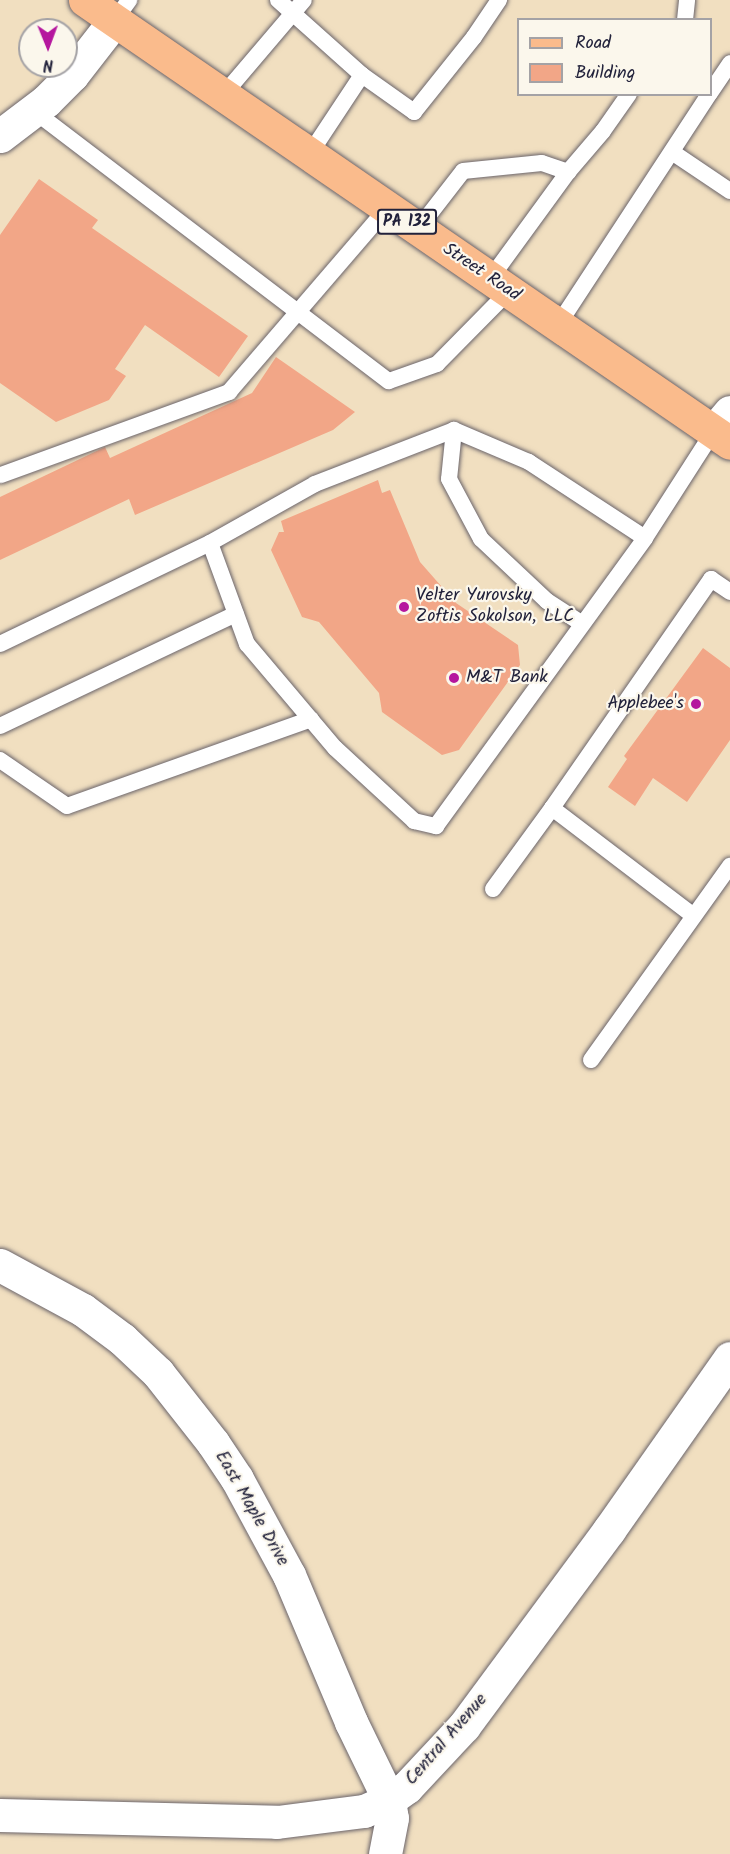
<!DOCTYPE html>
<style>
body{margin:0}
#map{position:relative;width:730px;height:1854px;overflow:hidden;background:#f1dfc0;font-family:Kalam,sans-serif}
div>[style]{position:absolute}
.building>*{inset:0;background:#f2a687}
.roads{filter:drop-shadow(0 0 2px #6a646a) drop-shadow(0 0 2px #6a646a)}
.lane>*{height:16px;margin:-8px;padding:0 8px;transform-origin:8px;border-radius:8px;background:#fff}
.street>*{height:33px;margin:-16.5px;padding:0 16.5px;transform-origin:16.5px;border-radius:16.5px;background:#fff}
.primary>*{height:33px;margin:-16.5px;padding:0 16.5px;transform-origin:16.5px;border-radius:16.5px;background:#fabb8c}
.dots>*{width:16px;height:16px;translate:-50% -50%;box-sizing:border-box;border:3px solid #fbf7ec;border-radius:50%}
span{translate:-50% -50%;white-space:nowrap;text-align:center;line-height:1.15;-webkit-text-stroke:4.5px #fbf7ec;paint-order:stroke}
.shield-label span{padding:2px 4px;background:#fbf7ec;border:2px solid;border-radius:4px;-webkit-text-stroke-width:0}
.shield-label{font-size:16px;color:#22223b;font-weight:700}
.street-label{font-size:18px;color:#22223b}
.poi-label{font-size:18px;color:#22223b}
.left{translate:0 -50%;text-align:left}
.right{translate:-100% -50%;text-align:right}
.legend{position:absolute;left:517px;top:18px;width:195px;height:78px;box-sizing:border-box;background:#fbf7ec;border:2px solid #a4a2a5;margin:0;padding:8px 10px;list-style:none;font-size:18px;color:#22223b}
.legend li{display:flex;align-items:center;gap:12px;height:30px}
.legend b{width:30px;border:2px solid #a4a2a5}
.north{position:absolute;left:18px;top:18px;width:60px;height:60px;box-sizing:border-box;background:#fbf7ec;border:2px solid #a4a2a5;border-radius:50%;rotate:179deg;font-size:16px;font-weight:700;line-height:24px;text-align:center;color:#22223b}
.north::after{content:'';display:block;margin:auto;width:21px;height:27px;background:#b5179e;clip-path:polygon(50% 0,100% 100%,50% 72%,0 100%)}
</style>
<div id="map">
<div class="building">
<div style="clip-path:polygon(39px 179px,98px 220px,92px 228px,248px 336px,219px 377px,145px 325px,115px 369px,126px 376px,109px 400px,56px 422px,0 383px,0 235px)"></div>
<div style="clip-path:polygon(276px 357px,355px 412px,333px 430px,135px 515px,129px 499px,0 560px,0 497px,105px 447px,110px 458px,252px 393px)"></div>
<div style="clip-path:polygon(378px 480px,382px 493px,390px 490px,420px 562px,456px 603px,518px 645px,520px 665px,459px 750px,442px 755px,382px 712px,379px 693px,319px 622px,302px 617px,271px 550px,279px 532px,284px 532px,281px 521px)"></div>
<div style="clip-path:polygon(703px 648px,730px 668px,730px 740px,687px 802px,653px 778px,635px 806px,608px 787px,627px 759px,624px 756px)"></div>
</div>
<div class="roads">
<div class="lane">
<div style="left:278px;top:0;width:113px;rotate:41.8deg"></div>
<div style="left:685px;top:20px;width:20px;rotate:-84deg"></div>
<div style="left:114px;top:21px;width:26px;rotate:-54deg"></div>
<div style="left:710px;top:93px;width:36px;rotate:-56deg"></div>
<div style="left:224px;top:94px;width:123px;rotate:-49.6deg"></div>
<div style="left:34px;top:111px;width:446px;rotate:37.3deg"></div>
<div style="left:389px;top:381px;width:51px;rotate:-19.5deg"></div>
<div style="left:437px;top:364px;width:103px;rotate:-45.4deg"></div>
<div style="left:672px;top:152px;width:70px;rotate:33.9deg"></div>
<div style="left:309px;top:155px;width:96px;rotate:-56.5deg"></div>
<div style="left:362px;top:75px;width:64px;rotate:35.4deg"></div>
<div style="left:414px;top:112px;width:96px;rotate:-51.3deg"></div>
<div style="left:474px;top:37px;width:45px;rotate:-56deg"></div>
<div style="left:418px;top:229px;width:73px;rotate:-52.2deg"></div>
<div style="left:463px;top:171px;width:79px;rotate:-5.8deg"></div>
<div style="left:542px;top:163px;width:28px;rotate:19deg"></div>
<div style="left:490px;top:279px;width:132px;rotate:-53.9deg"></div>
<div style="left:568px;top:172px;width:54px;rotate:-49.5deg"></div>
<div style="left:603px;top:131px;width:45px;rotate:-54.9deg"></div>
<div style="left:558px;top:325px;width:276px;rotate:-56.8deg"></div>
<div style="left:454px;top:430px;width:49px;rotate:95.8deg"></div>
<div style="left:449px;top:479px;width:68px;rotate:61.9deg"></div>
<div style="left:481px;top:539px;width:91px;rotate:43.2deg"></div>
<div style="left:547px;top:601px;width:40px;rotate:32.9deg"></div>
<div style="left:1px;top:475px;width:243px;rotate:-20deg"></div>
<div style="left:229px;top:392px;width:243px;rotate:-49.3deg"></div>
<div style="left:645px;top:538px;width:139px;rotate:-146.8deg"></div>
<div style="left:529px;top:462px;width:82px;rotate:-156.9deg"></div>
<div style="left:454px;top:430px;width:149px;rotate:158.8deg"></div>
<div style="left:315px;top:484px;width:120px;rotate:150.7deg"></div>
<div style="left:210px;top:543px;width:108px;rotate:69.9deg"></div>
<div style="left:247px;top:644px;width:136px;rotate:49.8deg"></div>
<div style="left:335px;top:748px;width:108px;rotate:42.7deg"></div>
<div style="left:414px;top:821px;width:23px;rotate:13deg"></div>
<div style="left:436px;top:826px;width:356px;rotate:-54deg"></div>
<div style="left:645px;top:538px;width:126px;rotate:-57.3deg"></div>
<div style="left:0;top:644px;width:233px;rotate:-25.7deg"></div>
<div style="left:0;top:726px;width:261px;rotate:-25.4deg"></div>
<div style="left:0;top:760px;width:81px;rotate:34.5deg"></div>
<div style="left:67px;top:806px;width:259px;rotate:-19.6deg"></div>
<div style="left:552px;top:808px;width:279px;rotate:-55.2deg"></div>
<div style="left:711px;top:579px;width:23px;rotate:34deg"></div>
<div style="left:493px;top:889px;width:100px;rotate:-53.9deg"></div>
<div style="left:552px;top:808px;width:178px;rotate:37.3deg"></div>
<div style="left:591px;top:1060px;width:239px;rotate:-54.4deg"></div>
</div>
<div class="street">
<div style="left:0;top:136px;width:58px;rotate:-37.3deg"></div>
<div style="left:46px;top:101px;width:37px;rotate:-45deg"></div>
<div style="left:72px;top:75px;width:68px;rotate:-52.1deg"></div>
<div style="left:713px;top:432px;width:26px;rotate:-50deg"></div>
<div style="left:0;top:1265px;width:94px;rotate:28.5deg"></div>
<div style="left:83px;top:1310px;width:49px;rotate:36.6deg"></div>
<div style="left:122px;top:1339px;width:50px;rotate:43.4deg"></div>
<div style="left:158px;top:1373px;width:89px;rotate:51.8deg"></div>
<div style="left:213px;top:1443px;width:43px;rotate:56.3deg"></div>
<div style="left:237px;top:1479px;width:109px;rotate:61.6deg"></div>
<div style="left:289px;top:1575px;width:160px;rotate:67.1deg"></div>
<div style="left:351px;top:1722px;width:87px;rotate:64deg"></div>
<div style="left:389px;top:1800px;width:18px;rotate:81deg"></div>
<div style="left:392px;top:1818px;width:37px;rotate:101deg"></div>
<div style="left:0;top:1815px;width:277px;rotate:1.4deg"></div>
<div style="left:277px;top:1822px;width:88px;rotate:-7.2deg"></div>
<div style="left:364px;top:1811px;width:27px;rotate:-24deg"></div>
<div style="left:389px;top:1800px;width:22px;rotate:-36deg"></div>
<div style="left:407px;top:1787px;width:83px;rotate:-46.9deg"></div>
<div style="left:464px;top:1726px;width:244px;rotate:-53.5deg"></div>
<div style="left:609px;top:1530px;width:210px;rotate:-54.9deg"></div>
</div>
<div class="primary">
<div style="left:85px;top:0;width:782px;rotate:34.48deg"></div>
</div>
</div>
<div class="dots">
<div style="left:404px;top:607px;background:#b5179e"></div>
<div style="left:454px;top:678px;background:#b5179e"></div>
<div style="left:696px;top:704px;background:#b5179e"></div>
</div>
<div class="shield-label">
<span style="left:407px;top:222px">PA 132</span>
</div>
<div class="street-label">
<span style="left:481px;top:273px;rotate:34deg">Street Road</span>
<span style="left:251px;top:1509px;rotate:60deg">East Maple Drive</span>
<span style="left:447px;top:1740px;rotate:-49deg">Central Avenue</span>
</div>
<div class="poi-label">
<span class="left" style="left:416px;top:607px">Velter Yurovsky<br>Zoftis Sokolson, LLC</span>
<span class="left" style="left:466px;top:678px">M&amp;T Bank</span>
<span class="right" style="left:684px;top:704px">Applebee's</span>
</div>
<ul class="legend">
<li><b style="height:8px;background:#fabb8c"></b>Road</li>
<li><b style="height:16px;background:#f2a687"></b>Building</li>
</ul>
<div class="north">N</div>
</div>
